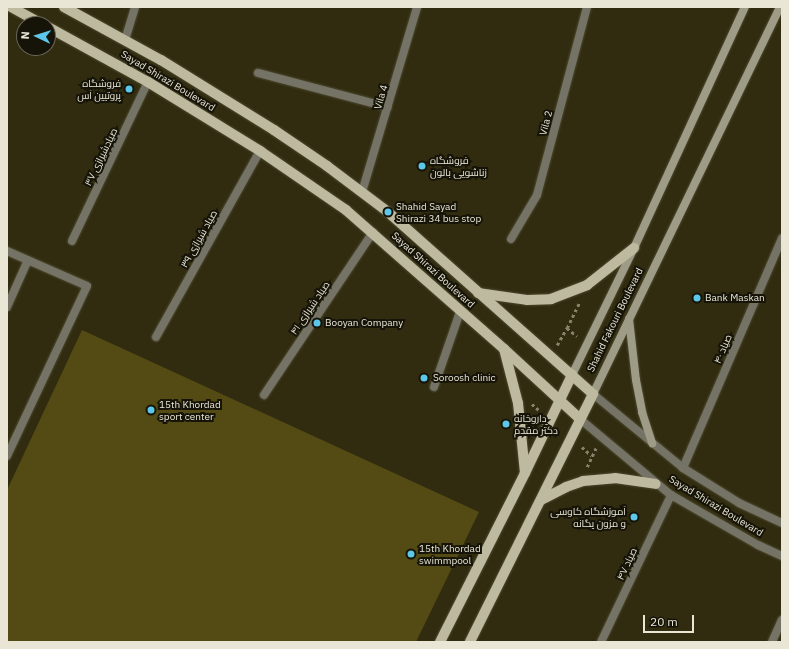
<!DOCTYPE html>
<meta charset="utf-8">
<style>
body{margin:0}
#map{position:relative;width:789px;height:649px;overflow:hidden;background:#312c10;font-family:"IBM Plex Sans",Cairo,sans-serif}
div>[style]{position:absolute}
.green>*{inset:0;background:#534a14}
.path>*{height:2.5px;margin-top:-1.25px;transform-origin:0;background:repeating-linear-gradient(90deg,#86826c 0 3px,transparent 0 6px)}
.roads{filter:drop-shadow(0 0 1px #4e4a30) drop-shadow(0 0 1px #4e4a30)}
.service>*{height:8px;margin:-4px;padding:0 4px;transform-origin:4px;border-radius:4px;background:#757366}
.minor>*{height:8px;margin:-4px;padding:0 4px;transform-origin:4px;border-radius:4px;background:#757366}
.tertiary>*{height:8px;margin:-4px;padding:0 4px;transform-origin:4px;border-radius:4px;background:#757366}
.secondary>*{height:8px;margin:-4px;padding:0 4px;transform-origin:4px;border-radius:4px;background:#9e9b86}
.primary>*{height:10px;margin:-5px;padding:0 5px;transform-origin:5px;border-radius:5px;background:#beba9f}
.dots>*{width:11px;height:11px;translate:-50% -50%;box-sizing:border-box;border:2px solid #161408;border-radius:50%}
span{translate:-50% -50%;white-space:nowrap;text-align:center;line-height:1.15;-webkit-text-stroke:4px #161408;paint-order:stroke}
.street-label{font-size:10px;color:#e9e6d6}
.poi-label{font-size:10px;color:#e9e6d6}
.right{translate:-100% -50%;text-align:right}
.left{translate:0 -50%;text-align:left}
.frame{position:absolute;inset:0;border:8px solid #e9e6d6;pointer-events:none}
.north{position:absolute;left:16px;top:16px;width:40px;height:40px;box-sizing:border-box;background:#161408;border:1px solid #6a685a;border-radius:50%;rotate:274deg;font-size:11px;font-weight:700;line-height:16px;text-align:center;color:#e9e6d6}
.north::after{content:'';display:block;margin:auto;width:14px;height:18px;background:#5cc7e8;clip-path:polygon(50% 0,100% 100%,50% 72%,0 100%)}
.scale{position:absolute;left:643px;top:615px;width:51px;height:18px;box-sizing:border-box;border:2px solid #e9e6d6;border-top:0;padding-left:5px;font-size:12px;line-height:14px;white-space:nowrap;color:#e9e6d6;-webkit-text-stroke:3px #161408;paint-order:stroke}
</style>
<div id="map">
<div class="green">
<div style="clip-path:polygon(82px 330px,479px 512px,416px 642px,7px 642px,7px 490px)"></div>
</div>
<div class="path">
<div style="left:567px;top:328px;width:28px;rotate:-64deg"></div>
<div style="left:557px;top:345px;width:20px;rotate:-60deg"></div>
<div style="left:567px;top:328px;width:13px;rotate:39deg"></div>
<div style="left:532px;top:404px;width:11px;rotate:41deg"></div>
<div style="left:582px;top:447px;width:13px;rotate:42deg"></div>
<div style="left:587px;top:467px;width:21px;rotate:-65deg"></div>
</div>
<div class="roads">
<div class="service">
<div style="left:7px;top:251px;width:87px;rotate:23.6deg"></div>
<div style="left:87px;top:286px;width:188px;rotate:115.2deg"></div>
<div style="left:7px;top:307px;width:51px;rotate:-65.9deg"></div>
<div style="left:434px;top:387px;width:79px;rotate:-70.9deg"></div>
<div style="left:264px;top:395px;width:196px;rotate:-56.2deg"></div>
</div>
<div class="minor">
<div style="left:125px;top:40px;width:34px;rotate:-73deg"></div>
<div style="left:258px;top:73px;width:134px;rotate:14.7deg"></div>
<div style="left:362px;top:192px;width:193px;rotate:-73.4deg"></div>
<div style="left:511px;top:239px;width:51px;rotate:-59.4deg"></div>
<div style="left:537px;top:195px;width:195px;rotate:-75.1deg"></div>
<div style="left:72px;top:241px;width:176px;rotate:-64.5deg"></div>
<div style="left:156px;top:337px;width:213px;rotate:-60.8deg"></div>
<div style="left:683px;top:468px;width:250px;rotate:-66.7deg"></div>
<div style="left:601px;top:642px;width:163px;rotate:-64.5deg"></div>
<div style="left:772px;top:642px;width:24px;rotate:-66deg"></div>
</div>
<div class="tertiary">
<div style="left:593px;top:394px;width:117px;rotate:39.4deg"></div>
<div style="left:683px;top:468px;width:66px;rotate:32deg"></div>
<div style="left:739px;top:503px;width:47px;rotate:24.9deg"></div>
<div style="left:580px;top:419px;width:119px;rotate:39.9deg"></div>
<div style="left:671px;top:495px;width:100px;rotate:29.9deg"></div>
<div style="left:758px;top:545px;width:26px;rotate:25deg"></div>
</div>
<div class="secondary">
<div style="left:629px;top:319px;width:61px;rotate:83.5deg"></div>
<div style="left:636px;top:380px;width:33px;rotate:79deg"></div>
<div style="left:642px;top:412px;width:33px;rotate:72deg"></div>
<div style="left:572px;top:375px;width:141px;rotate:-64deg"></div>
<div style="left:634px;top:248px;width:265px;rotate:-65.3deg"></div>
<div style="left:593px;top:394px;width:430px;rotate:-64.2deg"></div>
</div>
<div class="primary">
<div style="left:11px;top:7px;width:35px;rotate:29deg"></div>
<div style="left:64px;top:7px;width:111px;rotate:28.7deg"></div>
<div style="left:161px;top:60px;width:133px;rotate:31.8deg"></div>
<div style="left:274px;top:130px;width:64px;rotate:34.2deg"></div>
<div style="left:327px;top:166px;width:76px;rotate:37deg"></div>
<div style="left:388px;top:212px;width:274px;rotate:41.6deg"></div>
<div style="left:593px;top:394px;width:277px;rotate:116.4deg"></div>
<div style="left:48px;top:27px;width:114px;rotate:28.8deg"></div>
<div style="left:148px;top:82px;width:132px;rotate:31.6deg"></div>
<div style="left:260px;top:151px;width:104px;rotate:34.5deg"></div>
<div style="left:346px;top:210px;width:210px;rotate:41.3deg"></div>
<div style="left:504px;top:349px;width:103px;rotate:42.6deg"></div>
<div style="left:478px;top:293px;width:49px;rotate:8.1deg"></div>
<div style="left:527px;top:300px;width:24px;rotate:-2deg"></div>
<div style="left:551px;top:299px;width:39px;rotate:-21deg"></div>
<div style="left:587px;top:285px;width:60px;rotate:-38.2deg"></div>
<div style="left:504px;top:349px;width:56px;rotate:75.5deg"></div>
<div style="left:518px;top:403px;width:70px;rotate:84.3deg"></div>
<div style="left:541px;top:500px;width:28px;rotate:-27deg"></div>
<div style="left:566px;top:487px;width:18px;rotate:-19deg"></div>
<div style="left:583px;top:481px;width:32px;rotate:-5deg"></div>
<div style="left:615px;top:478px;width:41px;rotate:8.3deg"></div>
<div style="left:440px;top:642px;width:189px;rotate:-63.3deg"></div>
<div style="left:525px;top:473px;width:109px;rotate:-64.4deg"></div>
</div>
</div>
<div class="dots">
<div style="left:129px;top:89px;background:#5cc7e8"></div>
<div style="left:422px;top:166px;background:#5cc7e8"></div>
<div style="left:388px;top:212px;background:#5cc7e8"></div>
<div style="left:697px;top:298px;background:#5cc7e8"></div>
<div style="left:317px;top:323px;background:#5cc7e8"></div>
<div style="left:424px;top:378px;background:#5cc7e8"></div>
<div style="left:151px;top:410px;background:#5cc7e8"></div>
<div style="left:506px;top:424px;background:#5cc7e8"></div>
<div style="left:634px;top:517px;background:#5cc7e8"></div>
<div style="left:411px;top:554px;background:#5cc7e8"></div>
</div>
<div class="street-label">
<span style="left:168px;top:81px;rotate:31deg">Sayad Shirazi Boulevard</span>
<span style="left:381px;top:97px;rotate:-74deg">Vila 4</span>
<span style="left:546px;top:123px;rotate:-75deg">Vila 2</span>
<span style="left:101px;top:157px;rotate:-64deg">صیادشیرازی ۳۷</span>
<span style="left:199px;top:239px;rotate:-61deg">صیاد شیرازی ۳۹</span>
<span style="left:433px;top:270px;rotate:42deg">Sayad Shirazi Boulevard</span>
<span style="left:310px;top:308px;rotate:-56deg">صیاد شیرازی ۴۱</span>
<span style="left:615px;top:320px;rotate:-64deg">Shahid Fakouri Boulevard</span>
<span style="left:723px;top:349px;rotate:-67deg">صیاد ۴۰</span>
<span style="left:716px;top:506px;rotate:31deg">Sayad Shirazi Boulevard</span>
<span style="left:627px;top:564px;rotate:-65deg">صیاد ۴۷</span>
</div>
<div class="poi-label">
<span class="right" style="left:121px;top:89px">فروشگاه<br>پروتیین آس</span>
<span class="left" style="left:430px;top:166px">فروشگاه<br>زناشویی بالون</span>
<span class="left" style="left:396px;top:212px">Shahid Sayad<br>Shirazi 34 bus stop</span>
<span class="left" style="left:705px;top:298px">Bank Maskan</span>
<span class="left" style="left:325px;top:323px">Booyan Company</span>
<span class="left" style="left:433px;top:378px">Soroosh clinic</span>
<span class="left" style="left:159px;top:410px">15th Khordad<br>sport center</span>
<span class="left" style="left:514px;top:424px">داروخانه<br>دکتر مقدم</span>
<span class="right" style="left:626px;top:517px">آموزشگاه کاوسی<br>و مزون یگانه</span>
<span class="left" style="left:419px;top:554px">15th Khordad<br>swimmpool</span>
</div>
<div class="frame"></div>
<div class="north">N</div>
<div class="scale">20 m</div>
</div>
